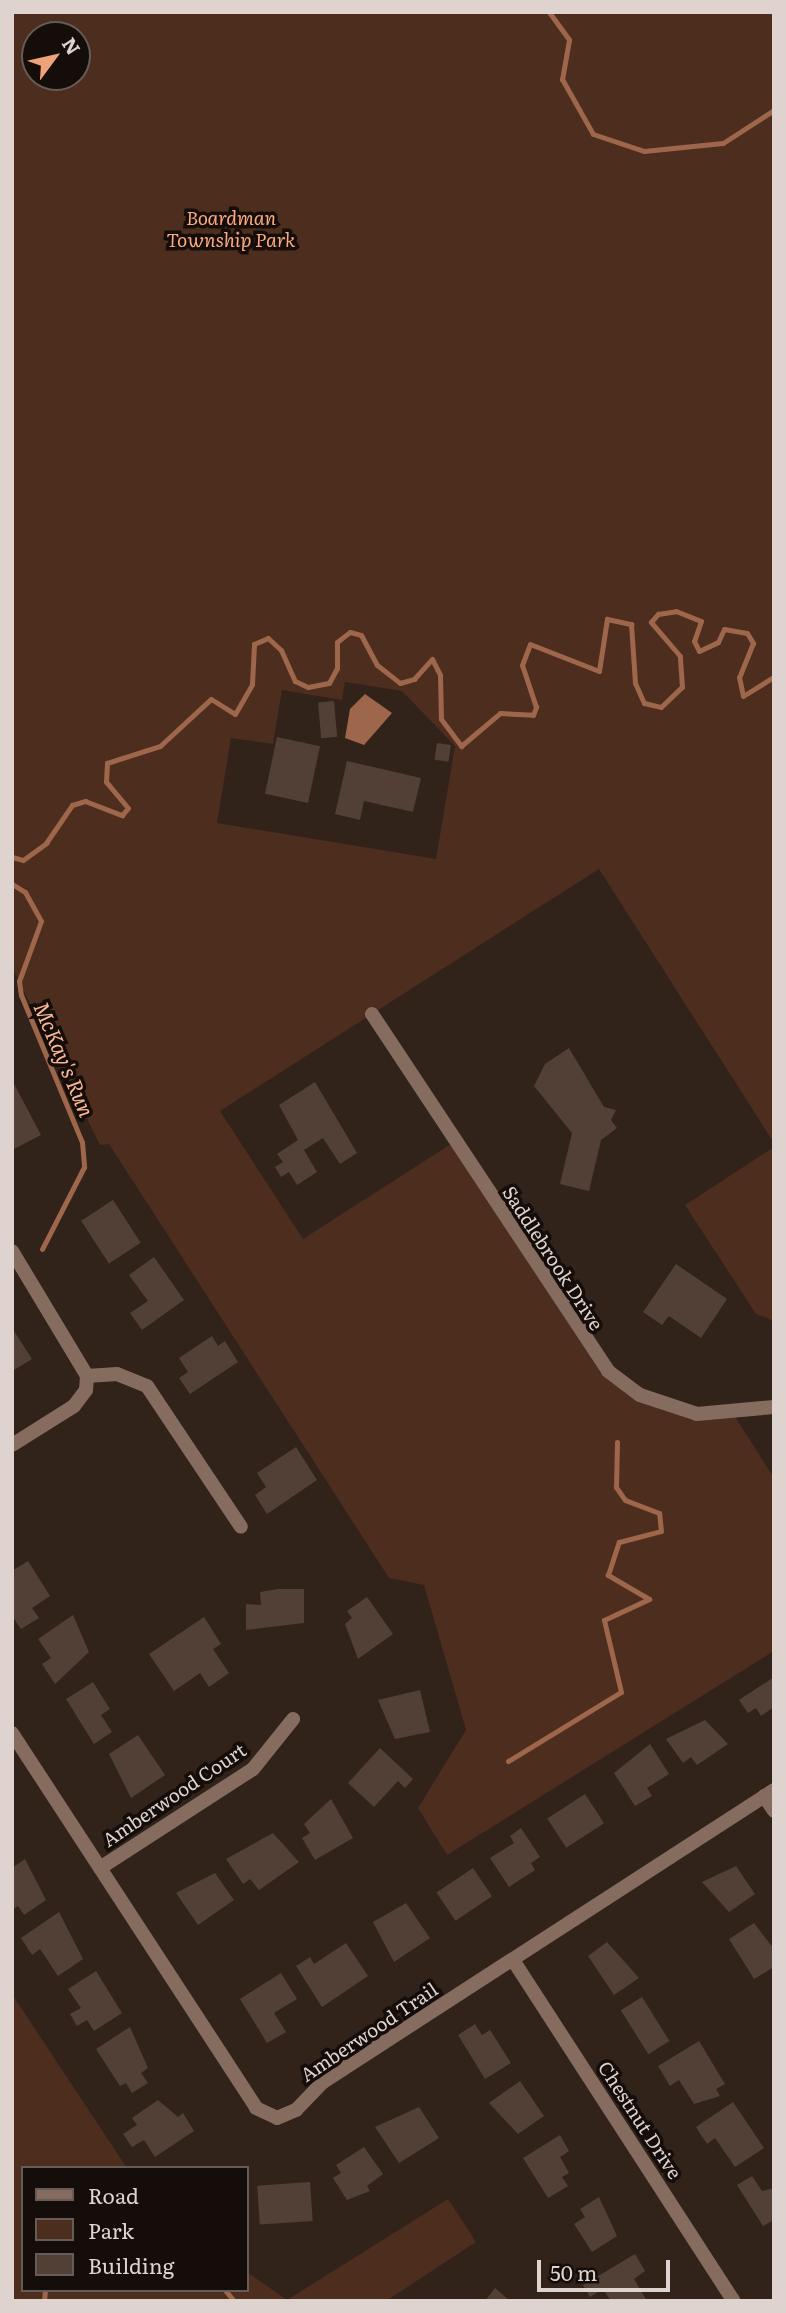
<!DOCTYPE html>
<style>
body{margin:0}
#map{position:relative;width:786px;height:2313px;overflow:hidden;background:#31221a;font-family:Literata,serif}
div>[style]{position:absolute}
.green>*{inset:0;background:#4d2d1d}
.water>*{inset:0;background:#9e664a}
.stream>*{height:5px;margin:-2.5px;padding:0 2.5px;transform-origin:2.5px;border-radius:2.5px;background:#9e664a}
.building>*{inset:0;background:#524037;transform-origin:0 0}
.minor>*{height:14px;margin:-7px;padding:0 7px;transform-origin:7px;border-radius:7px;background:#856c5f}
span{translate:-50% -50%;white-space:nowrap;text-align:center;line-height:1.15;-webkit-text-stroke:7px #140d0a;paint-order:stroke}
.park-label{font-size:19px;color:#fca97f;font-style:italic}
.street-label{font-size:19px;color:#ded3ce}
.water-label{font-size:21px;color:#fbb896;font-style:italic}
.frame{position:absolute;inset:0;border:14px solid #ded3ce;pointer-events:none}
.legend{position:absolute;left:21px;top:2166px;width:228px;height:126px;box-sizing:border-box;background:#140d0a;border:2px solid #655c58;margin:0;padding:9px 12px;list-style:none;font-size:21px;color:#ded3ce}
.legend li{display:flex;align-items:center;gap:14px;height:35px}
.legend b{width:35px;border:2px solid #655c58}
.north{position:absolute;left:21px;top:21px;width:70px;height:70px;box-sizing:border-box;background:#140d0a;border:2px solid #655c58;border-radius:50%;rotate:57deg;font-size:19px;font-weight:700;line-height:28px;text-align:center;color:#ded3ce}
.north::after{content:'';display:block;margin:auto;width:24px;height:32px;background:#f0a27a;clip-path:polygon(50% 0,100% 100%,50% 72%,0 100%)}
.scale{position:absolute;left:537px;top:2260px;width:133px;height:32px;box-sizing:border-box;border:4px solid #ded3ce;border-top:0;padding-left:9px;font-size:21px;line-height:24px;white-space:nowrap;color:#ded3ce;-webkit-text-stroke:5px #140d0a;paint-order:stroke}
</style>
<div id="map">
<div class="green">
<div style="clip-path:polygon(evenodd,12px 12px,774px 12px,774px 1143px,599px 869px,220px 1111px,303px 1239px,454px 1142px,584px 1342px,640px 1395px,734px 1415px,774px 1478px,774px 1651px,447px 1855px,418px 1808px,466px 1730px,424px 1585px,389px 1578px,109px 1144px,100px 1145px,12px 967px,12px 12px,35px 35px,77px 35px,77px 77px,35px 77px,35px 35px,12px 12px,345px 682px,402px 691px,455px 746px,436px 859px,217px 823px,231px 738px,273px 744px,282px 690px,342px 700px,345px 682px)"></div>
<div style="clip-path:polygon(774px 1147px,774px 1321px,756px 1314px,685px 1205px)"></div>
<div style="clip-path:polygon(12px 1994px,127px 2168px,23px 2168px,23px 2290px,247px 2290px,247px 2272px,287px 2300px,448px 2199px,476px 2242px,386px 2301px,12px 2301px)"></div>
</div>
<div class="water">
<div style="clip-path:polygon(365px 694px,392px 713px,364px 745px,345px 738px,350px 709px)"></div>
</div>
<div class="stream">
<div style="left:549px;top:12px;width:34px;rotate:54deg"></div>
<div style="left:569px;top:40px;width:40px;rotate:100deg"></div>
<div style="left:562px;top:79px;width:63px;rotate:60.6deg"></div>
<div style="left:593px;top:134px;width:54px;rotate:18.4deg"></div>
<div style="left:644px;top:151px;width:79px;rotate:-5.8deg"></div>
<div style="left:723px;top:143px;width:61px;rotate:-32.9deg"></div>
<div style="left:12px;top:857px;width:11px;rotate:15deg"></div>
<div style="left:23px;top:860px;width:29px;rotate:-36deg"></div>
<div style="left:46px;top:843px;width:46px;rotate:-55.6deg"></div>
<div style="left:72px;top:805px;width:14px;rotate:-17deg"></div>
<div style="left:85px;top:801px;width:40px;rotate:21deg"></div>
<div style="left:122px;top:815px;width:9px;rotate:-49deg"></div>
<div style="left:128px;top:808px;width:34px;rotate:-130deg"></div>
<div style="left:106px;top:782px;width:19px;rotate:-87deg"></div>
<div style="left:107px;top:763px;width:56px;rotate:-17.8deg"></div>
<div style="left:160px;top:746px;width:69px;rotate:-42.7deg"></div>
<div style="left:211px;top:699px;width:28px;rotate:32deg"></div>
<div style="left:235px;top:714px;width:34px;rotate:-60deg"></div>
<div style="left:252px;top:684px;width:40px;rotate:-87.1deg"></div>
<div style="left:254px;top:644px;width:15px;rotate:-23deg"></div>
<div style="left:268px;top:638px;width:18px;rotate:43deg"></div>
<div style="left:281px;top:650px;width:34px;rotate:66deg"></div>
<div style="left:295px;top:681px;width:14px;rotate:25deg"></div>
<div style="left:308px;top:687px;width:21px;rotate:-11deg"></div>
<div style="left:329px;top:683px;width:17px;rotate:-62deg"></div>
<div style="left:337px;top:668px;width:26px;rotate:-90deg"></div>
<div style="left:337px;top:642px;width:16px;rotate:-38deg"></div>
<div style="left:350px;top:632px;width:11px;rotate:15deg"></div>
<div style="left:361px;top:635px;width:34px;rotate:62deg"></div>
<div style="left:377px;top:665px;width:29px;rotate:38deg"></div>
<div style="left:400px;top:683px;width:15px;rotate:-16deg"></div>
<div style="left:414px;top:679px;width:27px;rotate:-48deg"></div>
<div style="left:432px;top:659px;width:18px;rotate:63deg"></div>
<div style="left:440px;top:675px;width:44px;rotate:88.7deg"></div>
<div style="left:441px;top:719px;width:34px;rotate:53deg"></div>
<div style="left:461px;top:746px;width:51px;rotate:-40.2deg"></div>
<div style="left:500px;top:713px;width:33px;rotate:3deg"></div>
<div style="left:533px;top:715px;width:9px;rotate:-69deg"></div>
<div style="left:536px;top:707px;width:44px;rotate:-108.4deg"></div>
<div style="left:522px;top:665px;width:22px;rotate:-69deg"></div>
<div style="left:530px;top:644px;width:74px;rotate:21.4deg"></div>
<div style="left:599px;top:671px;width:53px;rotate:-81.3deg"></div>
<div style="left:607px;top:619px;width:25px;rotate:12deg"></div>
<div style="left:631px;top:624px;width:59px;rotate:86.1deg"></div>
<div style="left:635px;top:683px;width:22px;rotate:66deg"></div>
<div style="left:644px;top:703px;width:17px;rotate:13deg"></div>
<div style="left:661px;top:707px;width:29px;rotate:-44deg"></div>
<div style="left:682px;top:687px;width:31px;rotate:-94deg"></div>
<div style="left:680px;top:656px;width:45px;rotate:-130.5deg"></div>
<div style="left:651px;top:622px;width:11px;rotate:-49deg"></div>
<div style="left:658px;top:614px;width:18px;rotate:-9deg"></div>
<div style="left:676px;top:611px;width:27px;rotate:22deg"></div>
<div style="left:701px;top:621px;width:21px;rotate:109deg"></div>
<div style="left:694px;top:641px;width:11px;rotate:63deg"></div>
<div style="left:699px;top:651px;width:21px;rotate:-25deg"></div>
<div style="left:718px;top:642px;width:14px;rotate:-65deg"></div>
<div style="left:724px;top:629px;width:23px;rotate:10deg"></div>
<div style="left:747px;top:633px;width:12px;rotate:59deg"></div>
<div style="left:753px;top:643px;width:37px;rotate:112deg"></div>
<div style="left:739px;top:677px;width:19px;rotate:78deg"></div>
<div style="left:743px;top:696px;width:36px;rotate:-32deg"></div>
<div style="left:12px;top:884px;width:15px;rotate:32deg"></div>
<div style="left:25px;top:892px;width:33px;rotate:61deg"></div>
<div style="left:41px;top:921px;width:64px;rotate:110.1deg"></div>
<div style="left:19px;top:981px;width:14px;rotate:82deg"></div>
<div style="left:21px;top:995px;width:159px;rotate:67.5deg"></div>
<div style="left:82px;top:1142px;width:25px;rotate:85deg"></div>
<div style="left:84px;top:1167px;width:92px;rotate:117.1deg"></div>
<div style="left:508px;top:1761px;width:132px;rotate:-31.4deg"></div>
<div style="left:621px;top:1692px;width:74px;rotate:-103.3deg"></div>
<div style="left:604px;top:1620px;width:50px;rotate:-25deg"></div>
<div style="left:649px;top:1599px;width:48px;rotate:-149.7deg"></div>
<div style="left:608px;top:1575px;width:35px;rotate:-72deg"></div>
<div style="left:619px;top:1542px;width:43px;rotate:-14.7deg"></div>
<div style="left:661px;top:1531px;width:18px;rotate:-96deg"></div>
<div style="left:659px;top:1513px;width:36px;rotate:-159deg"></div>
<div style="left:625px;top:1500px;width:16px;rotate:-125deg"></div>
<div style="left:616px;top:1487px;width:45px;rotate:-88.7deg"></div>
<div style="left:225px;top:2290px;width:14px;rotate:51deg"></div>
<div style="left:44px;top:2301px;width:11px;rotate:-85deg"></div>
</div>
<div class="building">
<div style="left:334px;top:701px;width:36px;height:16px;rotate:85deg"></div>
<div style="left:277px;top:737px;width:44px;height:58px;rotate:12deg"></div>
<div style="left:437px;top:743px;width:14px;height:17px;rotate:8deg"></div>
<div style="clip-path:polygon(347px 761px,421px 778px,413px 812px,364px 801px,360px 820px,335px 814px)"></div>
<div style="clip-path:polygon(569px 1048px,604px 1107px,616px 1110px,611px 1120px,617px 1128px,601px 1140px,589px 1191px,560px 1184px,572px 1133px,534px 1086px,545px 1064px)"></div>
<div style="clip-path:polygon(12px 1080px,41px 1135px,12px 1150px)"></div>
<div style="clip-path:polygon(315px 1082px,357px 1153px,340px 1164px,323px 1138px,304px 1150px,317px 1172px,297px 1185px,289px 1172px,281px 1177px,275px 1167px,283px 1162px,277px 1154px,298px 1140px,279px 1105px)"></div>
<div style="left:113px;top:1200px;width:51px;height:38px;rotate:57deg"></div>
<div style="clip-path:polygon(154px 1257px,184px 1300px,142px 1330px,130px 1313px,148px 1301px,129px 1275px)"></div>
<div style="clip-path:polygon(676px 1264px,727px 1299px,701px 1338px,669px 1316px,662px 1325px,643px 1312px)"></div>
<div style="clip-path:polygon(12px 1328px,32px 1359px,14px 1370px,12px 1367px)"></div>
<div style="clip-path:polygon(212px 1336px,218px 1346px,225px 1341px,238px 1362px,190px 1394px,179px 1378px,188px 1372px,179px 1358px)"></div>
<div style="clip-path:polygon(296px 1447px,317px 1480px,267px 1514px,255px 1495px,266px 1487px,257px 1473px)"></div>
<div style="clip-path:polygon(28px 1561px,50px 1596px,32px 1608px,39px 1618px,21px 1629px,12px 1616px,12px 1571px)"></div>
<div style="clip-path:polygon(278px 1589px,304px 1589px,304px 1623px,246px 1630px,246px 1604px,261px 1605px,260px 1592px)"></div>
<div style="clip-path:polygon(367px 1597px,393px 1634px,358px 1659px,345px 1624px,352px 1618px,347px 1611px)"></div>
<div style="clip-path:polygon(73px 1615px,89px 1652px,55px 1684px,42px 1664px,51px 1658px,38px 1639px)"></div>
<div style="clip-path:polygon(204px 1617px,221px 1644px,213px 1649px,229px 1673px,209px 1687px,200px 1673px,174px 1691px,149px 1654px)"></div>
<div style="clip-path:polygon(774px 1677px,774px 1707px,761px 1716px,756px 1708px,748px 1713px,739px 1700px)"></div>
<div style="clip-path:polygon(93px 1682px,110px 1709px,101px 1715px,112px 1732px,94px 1744px,66px 1699px)"></div>
<div style="clip-path:polygon(420px 1690px,430px 1732px,395px 1739px,378px 1700px)"></div>
<div style="clip-path:polygon(705px 1720px,728px 1744px,697px 1765px,691px 1757px,683px 1763px,666px 1739px)"></div>
<div style="clip-path:polygon(138px 1735px,165px 1775px,131px 1798px,109px 1754px)"></div>
<div style="clip-path:polygon(650px 1744px,669px 1774px,647px 1788px,652px 1796px,635px 1806px,614px 1773px)"></div>
<div style="clip-path:polygon(380px 1748px,413px 1779px,405px 1788px,398px 1781px,374px 1807px,348px 1783px)"></div>
<div style="left:585px;top:1794px;width:35px;height:45px;rotate:57deg"></div>
<div style="clip-path:polygon(331px 1799px,353px 1838px,315px 1860px,302px 1838px,310px 1833px,304px 1824px)"></div>
<div style="clip-path:polygon(521px 1828px,540px 1857px,531px 1863px,535px 1870px,509px 1887px,490px 1858px,514px 1843px,510px 1836px)"></div>
<div style="clip-path:polygon(273px 1833px,299px 1862px,259px 1890px,250px 1879px,243px 1884px,226px 1859px)"></div>
<div style="clip-path:polygon(25px 1859px,46px 1900px,24px 1915px,18px 1906px,12px 1910px,12px 1868px)"></div>
<div style="clip-path:polygon(736px 1866px,755px 1894px,729px 1912px,702px 1882px)"></div>
<div style="left:473px;top:1868px;width:34px;height:44px;rotate:56deg"></div>
<div style="clip-path:polygon(215px 1873px,234px 1900px,198px 1925px,176px 1893px)"></div>
<div style="clip-path:polygon(406px 1903px,430px 1938px,394px 1962px,373px 1922px)"></div>
<div style="clip-path:polygon(59px 1912px,83px 1959px,58px 1976px,40px 1949px,32px 1955px,21px 1938px)"></div>
<div style="clip-path:polygon(754px 1923px,774px 1949px,774px 1967px,754px 1979px,729px 1939px)"></div>
<div style="clip-path:polygon(607px 1942px,639px 1978px,614px 1995px,588px 1956px)"></div>
<div style="clip-path:polygon(346px 1943px,368px 1976px,322px 2007px,296px 1966px,310px 1957px,314px 1964px)"></div>
<div style="clip-path:polygon(96px 1971px,122px 2013px,94px 2031px,87px 2020px,77px 2026px,70px 2014px,81px 2008px,68px 1989px)"></div>
<div style="clip-path:polygon(281px 1973px,297px 1999px,274px 2013px,286px 2032px,267px 2043px,240px 1999px)"></div>
<div style="left:642px;top:1997px;width:52px;height:25px;rotate:58deg"></div>
<div style="clip-path:polygon(475px 2024px,482px 2035px,490px 2030px,511px 2063px,485px 2079px,458px 2035px)"></div>
<div style="clip-path:polygon(130px 2027px,148px 2068px,141px 2073px,148px 2083px,132px 2093px,126px 2083px,120px 2086px,96px 2049px)"></div>
<div style="clip-path:polygon(699px 2041px,725px 2084px,716px 2089px,720px 2096px,694px 2104px,679px 2080px,670px 2086px,658px 2066px)"></div>
<div style="clip-path:polygon(520px 2081px,544px 2116px,518px 2134px,489px 2103px)"></div>
<div style="clip-path:polygon(158px 2100px,178px 2117px,183px 2113px,194px 2131px,155px 2157px,144px 2140px,132px 2147px,123px 2134px,137px 2125px,132px 2118px)"></div>
<div style="clip-path:polygon(733px 2102px,764px 2148px,735px 2167px,715px 2138px,707px 2144px,696px 2127px)"></div>
<div style="clip-path:polygon(419px 2107px,439px 2138px,399px 2163px,375px 2127px)"></div>
<div style="clip-path:polygon(560px 2135px,569px 2151px,560px 2157px,569px 2173px,562px 2177px,568px 2186px,548px 2198px,523px 2158px)"></div>
<div style="clip-path:polygon(364px 2147px,383px 2174px,367px 2186px,370px 2191px,347px 2200px,333px 2178px,341px 2173px,336px 2165px)"></div>
<div style="clip-path:polygon(752px 2176px,762px 2191px,774px 2188px,774px 2220px,763px 2226px,737px 2185px)"></div>
<div style="left:310px;top:2182px;width:39px;height:53px;rotate:86deg"></div>
<div style="clip-path:polygon(599px 2197px,617px 2236px,592px 2252px,574px 2224px,585px 2217px,580px 2209px)"></div>
<div style="clip-path:polygon(635px 2254px,645px 2271px,634px 2279px,647px 2301px,611px 2301px,603px 2289px,590px 2297px,583px 2285px)"></div>
<div style="clip-path:polygon(495px 2288px,510px 2301px,485px 2301px)"></div>
</div>
<div class="minor">
<div style="left:372px;top:1014px;width:428px;rotate:56.5deg"></div>
<div style="left:608px;top:1371px;width:40px;rotate:37deg"></div>
<div style="left:640px;top:1395px;width:60px;rotate:18.4deg"></div>
<div style="left:697px;top:1414px;width:77px;rotate:-5.2deg"></div>
<div style="left:12px;top:1251px;width:146px;rotate:59deg"></div>
<div style="left:87px;top:1376px;width:14px;rotate:94deg"></div>
<div style="left:86px;top:1390px;width:20px;rotate:127deg"></div>
<div style="left:74px;top:1406px;width:73px;rotate:147.8deg"></div>
<div style="left:87px;top:1376px;width:30px;rotate:-4deg"></div>
<div style="left:117px;top:1374px;width:32px;rotate:22deg"></div>
<div style="left:147px;top:1386px;width:169px;rotate:56.3deg"></div>
<div style="left:12px;top:1733px;width:447px;rotate:56.9deg"></div>
<div style="left:256px;top:2108px;width:23px;rotate:25deg"></div>
<div style="left:277px;top:2118px;width:21px;rotate:-23deg"></div>
<div style="left:296px;top:2110px;width:39px;rotate:-46deg"></div>
<div style="left:323px;top:2082px;width:537px;rotate:-32.92deg"></div>
<div style="left:764px;top:1796px;width:18px;rotate:56deg"></div>
<div style="left:100px;top:1868px;width:182px;rotate:-32.9deg"></div>
<div style="left:253px;top:1769px;width:64px;rotate:-51.3deg"></div>
<div style="left:513px;top:1960px;width:406px;rotate:57.1deg"></div>
</div>
<div class="park-label">
<span style="left:231px;top:229px">Boardman<br>Township Park</span>
</div>
<div class="street-label">
<span style="left:553px;top:1258px;rotate:57deg">Saddlebrook Drive</span>
<span style="left:174px;top:1795px;rotate:-34deg">Amberwood Court</span>
<span style="left:369px;top:2032px;rotate:-34deg">Amberwood Trail</span>
<span style="left:640px;top:2120px;rotate:57deg">Chestnut Drive</span>
</div>
<div class="water-label">
<span style="left:65px;top:1059px;rotate:67deg">McKay's Run</span>
</div>
<div class="frame"></div>
<ul class="legend">
<li><b style="height:9px;background:#856c5f"></b>Road</li>
<li><b style="height:19px;background:#4d2d1d"></b>Park</li>
<li><b style="height:19px;background:#524037"></b>Building</li>
</ul>
<div class="north">N</div>
<div class="scale">50 m</div>
</div>
